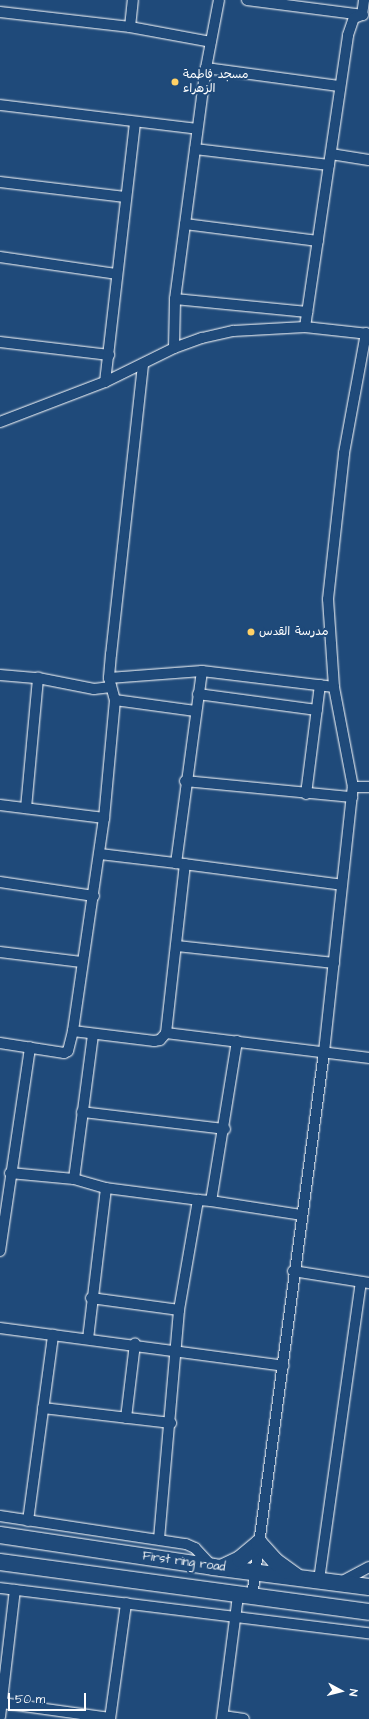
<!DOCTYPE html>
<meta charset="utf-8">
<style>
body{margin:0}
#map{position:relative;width:369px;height:1719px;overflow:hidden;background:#1f4a7a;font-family:"Architects Daughter","Playpen Sans Arabic",sans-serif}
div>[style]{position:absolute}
.roads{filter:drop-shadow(0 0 1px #fff) drop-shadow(0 0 1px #fff)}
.street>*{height:10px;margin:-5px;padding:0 5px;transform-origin:5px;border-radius:5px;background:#1f4a7a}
.primary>*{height:16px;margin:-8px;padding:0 8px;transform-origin:8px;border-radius:8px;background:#1f4a7a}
.dots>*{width:11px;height:11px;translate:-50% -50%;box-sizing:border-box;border:2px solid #1f4a7a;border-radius:50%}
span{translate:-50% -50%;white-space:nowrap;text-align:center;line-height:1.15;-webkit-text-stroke:4px #1f4a7a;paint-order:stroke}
.poi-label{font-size:12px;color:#fff}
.left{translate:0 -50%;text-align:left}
.street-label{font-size:12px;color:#fff}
.north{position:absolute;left:321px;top:1671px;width:40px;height:40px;-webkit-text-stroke:3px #1f4a7a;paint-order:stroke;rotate:97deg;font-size:11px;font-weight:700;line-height:16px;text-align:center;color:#fff}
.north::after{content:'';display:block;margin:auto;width:14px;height:18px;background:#fff;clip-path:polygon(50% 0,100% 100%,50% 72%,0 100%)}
.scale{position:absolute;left:8px;top:1693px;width:78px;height:18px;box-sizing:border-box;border:2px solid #fff;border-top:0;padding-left:5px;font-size:12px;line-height:14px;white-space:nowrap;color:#fff;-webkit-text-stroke:3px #1f4a7a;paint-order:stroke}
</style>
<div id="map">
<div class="roads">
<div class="street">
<div style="left:247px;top:0;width:117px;rotate:7.4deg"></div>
<div style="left:0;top:12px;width:131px;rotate:6.6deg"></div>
<div style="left:130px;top:27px;width:82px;rotate:10.5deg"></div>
<div style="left:362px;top:15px;width:15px;rotate:-82deg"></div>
<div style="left:130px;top:27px;width:27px;rotate:-84deg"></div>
<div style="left:206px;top:68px;width:134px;rotate:7.7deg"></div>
<div style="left:0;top:105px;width:198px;rotate:6.9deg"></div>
<div style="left:195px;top:149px;width:135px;rotate:6.8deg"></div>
<div style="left:331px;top:154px;width:38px;rotate:9deg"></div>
<div style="left:0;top:182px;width:126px;rotate:6.8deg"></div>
<div style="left:185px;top:224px;width:134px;rotate:7.3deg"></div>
<div style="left:0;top:257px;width:117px;rotate:8.3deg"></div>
<div style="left:175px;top:299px;width:133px;rotate:5.6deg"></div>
<div style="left:305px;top:327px;width:295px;rotate:-81.6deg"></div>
<div style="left:348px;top:35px;width:18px;rotate:-71deg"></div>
<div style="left:354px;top:18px;width:9px;rotate:-21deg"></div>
<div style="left:0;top:342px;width:110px;rotate:6.8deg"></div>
<div style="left:174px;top:348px;width:49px;rotate:-88.8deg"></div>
<div style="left:175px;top:299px;width:233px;rotate:-82.4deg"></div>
<div style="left:206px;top:68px;width:69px;rotate:-79.2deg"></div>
<div style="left:143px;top:365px;width:291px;rotate:96.3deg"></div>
<div style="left:111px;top:654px;width:24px;rotate:95deg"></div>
<div style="left:109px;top:678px;width:23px;rotate:75deg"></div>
<div style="left:115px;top:700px;width:119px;rotate:95.3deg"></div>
<div style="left:104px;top:818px;width:215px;rotate:98.3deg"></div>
<div style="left:73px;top:1031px;width:82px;rotate:7deg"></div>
<div style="left:154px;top:1041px;width:6px;rotate:-9deg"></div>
<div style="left:160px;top:1040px;width:9px;rotate:-49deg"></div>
<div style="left:166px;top:1033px;width:170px;rotate:-83.6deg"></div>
<div style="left:105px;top:382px;width:261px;rotate:-83.4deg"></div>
<div style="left:0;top:422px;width:112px;rotate:-20.9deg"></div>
<div style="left:105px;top:382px;width:77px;rotate:-26.2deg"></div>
<div style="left:174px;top:348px;width:30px;rotate:-20deg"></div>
<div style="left:202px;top:338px;width:32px;rotate:-13deg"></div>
<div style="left:233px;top:331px;width:72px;rotate:-3.2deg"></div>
<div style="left:305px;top:327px;width:64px;rotate:6.2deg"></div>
<div style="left:202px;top:671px;width:194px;rotate:97.7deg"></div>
<div style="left:176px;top:863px;width:167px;rotate:7.5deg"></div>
<div style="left:0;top:675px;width:38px;rotate:5deg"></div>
<div style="left:38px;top:678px;width:57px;rotate:11.1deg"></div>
<div style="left:94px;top:689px;width:17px;rotate:-7deg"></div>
<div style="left:109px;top:678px;width:93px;rotate:-4.3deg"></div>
<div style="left:202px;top:671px;width:133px;rotate:6.9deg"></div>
<div style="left:198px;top:694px;width:120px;rotate:7.7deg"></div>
<div style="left:115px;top:700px;width:81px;rotate:7.8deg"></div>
<div style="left:185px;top:781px;width:168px;rotate:5.5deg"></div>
<div style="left:353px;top:787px;width:102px;rotate:-100.8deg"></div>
<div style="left:334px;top:687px;width:88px;rotate:-93.9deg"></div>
<div style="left:328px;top:599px;width:147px;rotate:-83.7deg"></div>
<div style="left:344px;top:453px;width:122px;rotate:-79.6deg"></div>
<div style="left:306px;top:794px;width:110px;rotate:-82.7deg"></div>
<div style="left:0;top:805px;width:105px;rotate:7.1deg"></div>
<div style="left:26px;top:808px;width:131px;rotate:-84.7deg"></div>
<div style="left:100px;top:854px;width:77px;rotate:6.8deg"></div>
<div style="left:0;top:882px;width:95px;rotate:8.5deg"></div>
<div style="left:177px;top:946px;width:158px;rotate:6.2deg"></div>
<div style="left:0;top:952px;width:82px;rotate:7deg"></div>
<div style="left:166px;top:1033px;width:205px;rotate:7deg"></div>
<div style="left:237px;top:1041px;width:162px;rotate:99.2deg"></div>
<div style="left:211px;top:1201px;width:91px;rotate:8.8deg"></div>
<div style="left:0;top:1043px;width:65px;rotate:8.9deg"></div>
<div style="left:64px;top:1053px;width:4px;rotate:-27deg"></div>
<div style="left:68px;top:1051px;width:21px;rotate:-76deg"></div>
<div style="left:82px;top:1112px;width:144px;rotate:6.8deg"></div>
<div style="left:10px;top:1173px;width:64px;rotate:5.4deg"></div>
<div style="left:74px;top:1179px;width:146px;rotate:-82.5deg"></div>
<div style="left:74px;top:1179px;width:33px;rotate:16deg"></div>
<div style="left:106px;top:1188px;width:93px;rotate:7.4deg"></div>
<div style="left:0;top:1251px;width:206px;rotate:-81.6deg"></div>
<div style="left:293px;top:1271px;width:77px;rotate:9deg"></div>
<div style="left:91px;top:1298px;width:89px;rotate:7.8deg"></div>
<div style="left:0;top:1328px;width:286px;rotate:7.6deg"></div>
<div style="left:88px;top:1339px;width:152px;rotate:-83.2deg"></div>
<div style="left:43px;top:1408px;width:129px;rotate:6.7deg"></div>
<div style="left:126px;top:1418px;width:75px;rotate:-83.1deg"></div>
<div style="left:0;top:1516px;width:188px;rotate:8.6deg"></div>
<div style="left:186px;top:1544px;width:10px;rotate:24deg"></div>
<div style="left:195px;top:1548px;width:26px;rotate:47deg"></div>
<div style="left:28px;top:1521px;width:188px;rotate:-82.3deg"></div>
<div style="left:159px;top:1539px;width:230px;rotate:-85deg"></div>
<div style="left:179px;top:1310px;width:112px;rotate:-80.2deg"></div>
<div style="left:198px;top:1200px;width:13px;rotate:4deg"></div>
<div style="left:319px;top:1580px;width:301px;rotate:-82deg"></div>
<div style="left:339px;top:1583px;width:34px;rotate:-28deg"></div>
<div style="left:0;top:1588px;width:372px;rotate:7deg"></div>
<div style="left:252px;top:1597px;width:550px;rotate:-82.47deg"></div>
<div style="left:324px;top:1052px;width:267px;rotate:-83.8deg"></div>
<div style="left:353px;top:787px;width:16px"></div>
<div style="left:2px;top:1703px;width:109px;rotate:7.9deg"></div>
<div style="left:223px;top:1716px;width:21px;rotate:8deg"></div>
<div style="left:0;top:1717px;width:128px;rotate:-83.3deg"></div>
<div style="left:110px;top:1719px;width:117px;rotate:-82.1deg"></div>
<div style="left:222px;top:1719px;width:125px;rotate:-82.6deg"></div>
</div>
<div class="primary">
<div style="left:0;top:1535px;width:215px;rotate:8.5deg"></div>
<div style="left:213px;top:1567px;width:157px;rotate:7.3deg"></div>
<div style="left:0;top:1562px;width:372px;rotate:7.7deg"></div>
<div style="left:221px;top:1568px;width:21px;rotate:-25deg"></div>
<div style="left:240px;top:1559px;width:25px;rotate:-40deg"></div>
<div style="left:259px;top:1543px;width:24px;rotate:48deg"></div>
<div style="left:275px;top:1561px;width:26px;rotate:36deg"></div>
</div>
</div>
<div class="dots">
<div style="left:175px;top:82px;background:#ffd166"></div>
<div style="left:251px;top:632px;background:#ffd166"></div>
</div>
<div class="poi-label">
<span class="left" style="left:183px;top:82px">مسجد فاطمة<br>الزهراء</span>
<span class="left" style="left:259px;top:632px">مدرسة القدس</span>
</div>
<div class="street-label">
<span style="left:184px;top:1562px;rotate:8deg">First ring road</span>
</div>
<div class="north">N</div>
<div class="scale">50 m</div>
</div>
